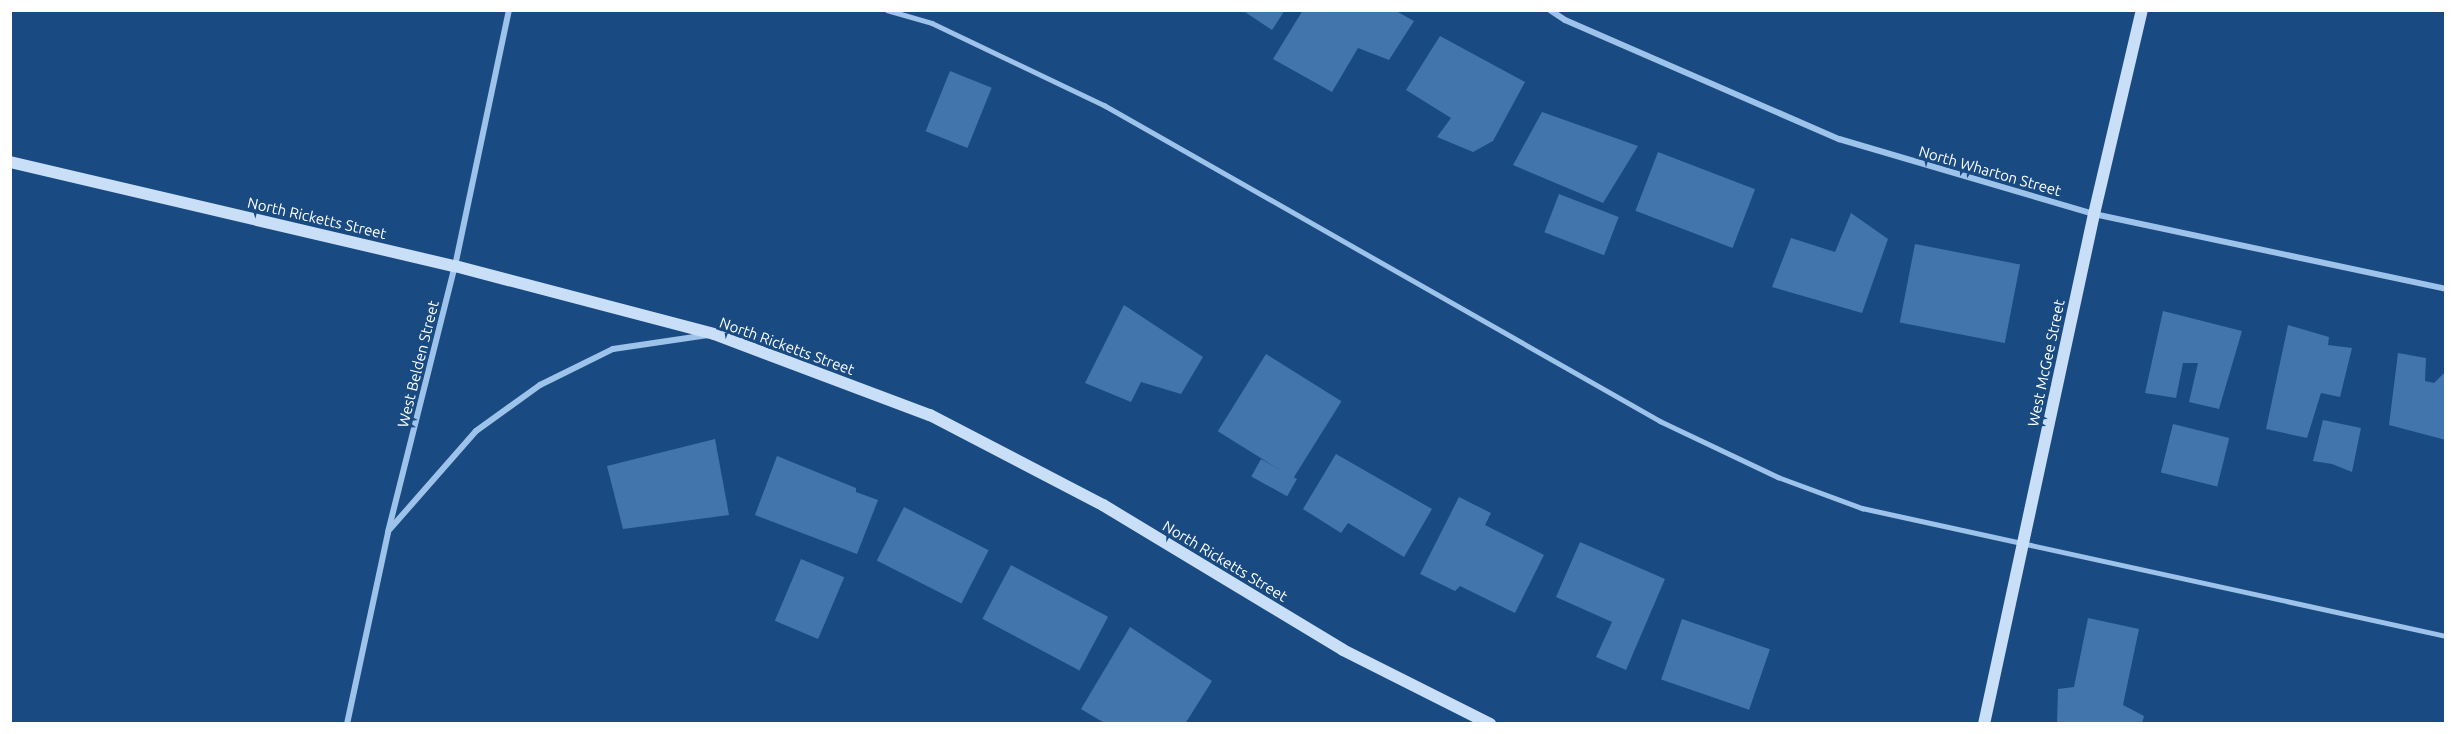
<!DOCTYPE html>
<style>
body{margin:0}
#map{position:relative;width:2456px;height:734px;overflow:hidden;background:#194b82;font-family:Ubuntu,sans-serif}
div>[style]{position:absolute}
.building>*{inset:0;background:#4275ac;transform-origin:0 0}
.lane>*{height:4.5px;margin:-2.25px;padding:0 2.25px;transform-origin:2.25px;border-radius:2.25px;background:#9dc3eb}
.street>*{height:6px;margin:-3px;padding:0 3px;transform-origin:3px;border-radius:3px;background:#9dc3eb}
.secondary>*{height:12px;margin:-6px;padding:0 6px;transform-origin:6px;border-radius:6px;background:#c9dff8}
span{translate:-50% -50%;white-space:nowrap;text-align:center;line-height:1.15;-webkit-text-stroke:6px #194b82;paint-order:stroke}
.street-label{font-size:15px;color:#fff}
.frame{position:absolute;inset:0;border:12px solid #fff;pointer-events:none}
</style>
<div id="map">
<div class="building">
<div style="clip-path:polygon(1242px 10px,1285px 10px,1272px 30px)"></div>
<div style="clip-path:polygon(1303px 10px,1394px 10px,1414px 21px,1389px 60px,1358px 48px,1332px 92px,1273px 59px)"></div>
<div style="clip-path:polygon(1440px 36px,1525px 82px,1493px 141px,1473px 152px,1437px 137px,1451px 118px,1406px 90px)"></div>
<div style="left:950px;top:71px;width:45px;height:65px;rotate:22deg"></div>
<div style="clip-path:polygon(1542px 112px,1638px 146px,1603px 203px,1513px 165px)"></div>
<div style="left:1658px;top:152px;width:104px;height:63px;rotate:21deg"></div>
<div style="left:1559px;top:194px;width:64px;height:41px;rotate:21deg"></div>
<div style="clip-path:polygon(1851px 213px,1888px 239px,1862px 313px,1772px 287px,1791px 238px,1835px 252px)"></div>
<div style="left:1915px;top:244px;width:107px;height:80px;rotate:11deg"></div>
<div style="clip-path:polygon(1124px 305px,1203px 357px,1181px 394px,1141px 382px,1131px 402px,1085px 383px)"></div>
<div style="clip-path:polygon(2163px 311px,2242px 331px,2219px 409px,2189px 402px,2198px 363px,2183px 363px,2176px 398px,2145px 393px)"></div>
<div style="clip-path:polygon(2288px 325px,2329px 337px,2328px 345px,2352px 348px,2340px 397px,2321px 393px,2307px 438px,2266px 429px)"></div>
<div style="clip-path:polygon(2398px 353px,2426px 358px,2425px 381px,2434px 383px,2446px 371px,2446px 440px,2389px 425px)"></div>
<div style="left:1266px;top:354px;width:89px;height:91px;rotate:32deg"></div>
<div style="clip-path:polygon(2323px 420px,2361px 428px,2352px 472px,2332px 464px,2313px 461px)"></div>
<div style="left:2173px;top:424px;width:58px;height:50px;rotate:14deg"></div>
<div style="clip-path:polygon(715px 439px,729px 515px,623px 529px,607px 466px)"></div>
<div style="clip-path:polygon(1336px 454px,1432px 509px,1404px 557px,1348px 523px,1341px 533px,1303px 509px)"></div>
<div style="clip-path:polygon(777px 456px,856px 488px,856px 492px,878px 500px,857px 554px,755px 515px)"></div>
<div style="left:1261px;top:459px;width:41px;height:20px;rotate:29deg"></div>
<div style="clip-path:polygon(1459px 497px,1491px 513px,1485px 525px,1544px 555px,1515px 613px,1460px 586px,1455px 591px,1420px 574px)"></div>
<div style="left:904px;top:507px;width:95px;height:60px;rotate:27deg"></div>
<div style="clip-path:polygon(1580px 542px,1665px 579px,1626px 670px,1596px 657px,1612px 622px,1556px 597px)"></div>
<div style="left:801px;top:559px;width:47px;height:67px;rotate:23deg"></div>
<div style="left:1011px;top:565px;width:110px;height:61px;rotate:28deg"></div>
<div style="clip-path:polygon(2088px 618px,2139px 629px,2123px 705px,2144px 716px,2142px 724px,2057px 724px,2058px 689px,2074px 687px)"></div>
<div style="left:1682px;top:619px;width:93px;height:64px;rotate:19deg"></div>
<div style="clip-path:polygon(1130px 627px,1212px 681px,1185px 724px,1106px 724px,1081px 709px)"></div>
</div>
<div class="lane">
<div style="left:887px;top:10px;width:47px;rotate:16.1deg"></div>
<div style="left:932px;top:23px;width:191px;rotate:25.5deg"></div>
<div style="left:1104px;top:105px;width:640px;rotate:29.61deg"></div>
<div style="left:1660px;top:421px;width:131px;rotate:25.4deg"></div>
<div style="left:1778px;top:477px;width:90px;rotate:20.3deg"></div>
<div style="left:1862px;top:508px;width:598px;rotate:12.36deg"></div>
</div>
<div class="street">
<div style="left:1550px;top:10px;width:18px;rotate:34deg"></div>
<div style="left:1565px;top:20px;width:299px;rotate:23.5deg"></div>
<div style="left:1839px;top:139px;width:266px;rotate:16.4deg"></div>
<div style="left:2094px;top:214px;width:360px;rotate:12deg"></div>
<div style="left:390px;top:529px;width:130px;rotate:-48.7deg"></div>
<div style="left:476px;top:431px;width:79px;rotate:-35.7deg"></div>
<div style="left:540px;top:385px;width:81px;rotate:-26.3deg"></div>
<div style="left:613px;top:349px;width:96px;rotate:-8.4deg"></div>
<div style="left:347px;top:724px;width:196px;rotate:-77.9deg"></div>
<div style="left:388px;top:532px;width:274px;rotate:-75.9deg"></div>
<div style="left:455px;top:266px;width:262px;rotate:-78.1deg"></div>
</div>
<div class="secondary">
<div style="left:10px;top:162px;width:457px;rotate:13.2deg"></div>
<div style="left:455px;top:266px;width:268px;rotate:14.7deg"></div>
<div style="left:714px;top:334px;width:231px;rotate:20.6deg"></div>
<div style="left:930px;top:415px;width:195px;rotate:27.5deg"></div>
<div style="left:1103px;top:505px;width:280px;rotate:31.1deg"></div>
<div style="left:1343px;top:650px;width:165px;rotate:26.7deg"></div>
<div style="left:1984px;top:724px;width:522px;rotate:-77.83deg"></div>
<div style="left:2094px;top:214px;width:210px;rotate:-76.8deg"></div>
</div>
<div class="street-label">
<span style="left:1990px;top:171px;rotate:16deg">North Wharton Street</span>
<span style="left:317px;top:218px;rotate:13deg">North Ricketts Street</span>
<span style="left:787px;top:346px;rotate:20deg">North Ricketts Street</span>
<span style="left:2046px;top:363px;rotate:-78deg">West McGee Street</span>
<span style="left:418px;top:364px;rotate:-76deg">West Belden Street</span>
<span style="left:1225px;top:561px;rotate:31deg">North Ricketts Street</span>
</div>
<div class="frame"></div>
</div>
